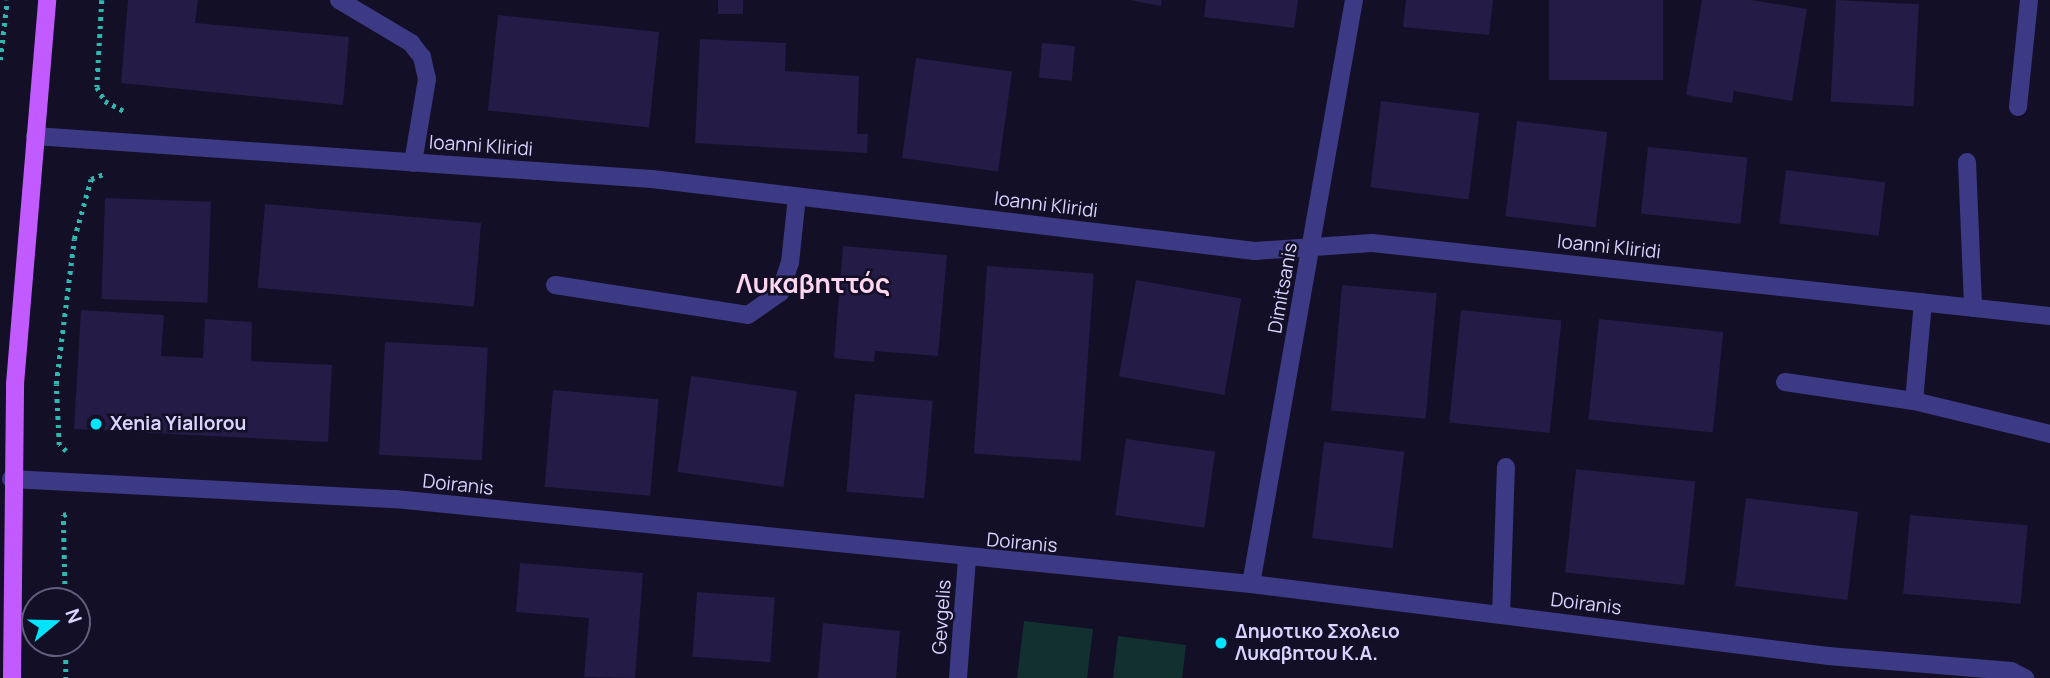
<!DOCTYPE html>
<meta charset="utf-8">
<style>
body{margin:0}
#map{position:relative;width:2050px;height:678px;overflow:hidden;background:#130f26;font-family:Manrope,sans-serif}
div>[style]{position:absolute}
.green>*{inset:0;background:#12302f}
.building>*{inset:0;background:#241b47;transform-origin:0 0}
.path>*{height:4.5px;margin-top:-2.25px;transform-origin:0;background:repeating-linear-gradient(90deg,#2fb8b0 0 3.5px,transparent 0 8.5px)}
.lane>*{height:18px;margin:-9px;padding:0 9px;transform-origin:9px;border-radius:9px;background:#3d3a85}
.street>*{height:18px;margin:-9px;padding:0 9px;transform-origin:9px;border-radius:9px;background:#3d3a85}
.primary>*{height:18px;margin:-9px;padding:0 9px;transform-origin:9px;border-radius:9px;background:#c25bff}
.dots>*{width:19px;height:19px;translate:-50% -50%;box-sizing:border-box;border:4px solid #130f26;border-radius:50%}
span{translate:-50% -50%;white-space:nowrap;text-align:center;line-height:1.15;-webkit-text-stroke:5px #130f26;paint-order:stroke}
.street-label{font-size:19px;color:#d9d4ff}
.poi-label{font-size:19px;color:#d9d4ff;font-weight:700}
.left{translate:0 -50%;text-align:left}
.district-label{font-size:26px;color:#ffd6f0;font-weight:700}
.north{position:absolute;left:21px;top:587px;width:70px;height:70px;box-sizing:border-box;background:#130f26;border:2px solid #625e7d;border-radius:50%;rotate:71deg;font-size:19px;font-weight:700;line-height:28px;text-align:center;color:#d9d4ff}
.north::after{content:'';display:block;margin:auto;width:24px;height:32px;background:#00e5ff;clip-path:polygon(50% 0,100% 100%,50% 72%,0 100%)}
</style>
<div id="map">
<div class="green">
<div style="clip-path:polygon(1024px 621px,1093px 629px,1087px 678px,1017px 678px)"></div>
<div style="clip-path:polygon(1118px 636px,1186px 645px,1182px 678px,1113px 678px)"></div>
</div>
<div class="building">
<div style="clip-path:polygon(128px 0,198px 0,195px 23px,349px 37px,343px 105px,121px 83px)"></div>
<div style="left:718px;top:0;width:25px;height:14px"></div>
<div style="clip-path:polygon(1130px 0,1162px 0,1161px 6px)"></div>
<div style="clip-path:polygon(1206px 0,1298px 0,1294px 28px,1204px 17px)"></div>
<div style="clip-path:polygon(1406px 0,1493px 0,1489px 35px,1403px 27px)"></div>
<div style="left:1549px;top:0;width:114px;height:80px"></div>
<div style="clip-path:polygon(1702px 0,1751px 0,1807px 9px,1792px 101px,1734px 91px,1732px 103px,1686px 95px)"></div>
<div style="left:1836px;top:0;width:83px;height:102px;rotate:3deg"></div>
<div style="left:498px;top:15px;width:162px;height:96px;rotate:6deg"></div>
<div style="clip-path:polygon(700px 39px,786px 43px,785px 71px,859px 76px,857px 134px,868px 134px,867px 153px,695px 143px)"></div>
<div style="left:1042px;top:43px;width:33px;height:35px;rotate:5deg"></div>
<div style="left:916px;top:58px;width:97px;height:101px;rotate:8deg"></div>
<div style="left:1381px;top:101px;width:99px;height:87px;rotate:7deg"></div>
<div style="left:1517px;top:121px;width:91px;height:96px;rotate:7deg"></div>
<div style="left:1648px;top:147px;width:100px;height:67px;rotate:6deg"></div>
<div style="left:1786px;top:170px;width:100px;height:54px;rotate:7deg"></div>
<div style="left:105px;top:198px;width:106px;height:101px;rotate:2deg"></div>
<div style="left:265px;top:204px;width:217px;height:84px;rotate:5deg"></div>
<div style="clip-path:polygon(843px 246px,947px 255px,938px 356px,875px 351px,874px 362px,834px 358px)"></div>
<div style="left:987px;top:266px;width:107px;height:188px;rotate:4deg"></div>
<div style="left:1136px;top:280px;width:107px;height:98px;rotate:10deg"></div>
<div style="left:1342px;top:285px;width:95px;height:126px;rotate:5deg"></div>
<div style="clip-path:polygon(81px 310px,164px 315px,161px 356px,203px 358px,205px 319px,252px 322px,251px 361px,332px 365px,328px 442px,74px 429px)"></div>
<div style="left:1461px;top:310px;width:101px;height:113px;rotate:6deg"></div>
<div style="left:1599px;top:319px;width:125px;height:101px;rotate:6deg"></div>
<div style="left:385px;top:342px;width:103px;height:113px;rotate:3deg"></div>
<div style="left:691px;top:376px;width:107px;height:97px;rotate:8deg"></div>
<div style="left:553px;top:390px;width:106px;height:97px;rotate:5deg"></div>
<div style="left:855px;top:394px;width:78px;height:98px;rotate:5deg"></div>
<div style="left:1126px;top:439px;width:90px;height:77px;rotate:8deg"></div>
<div style="left:1324px;top:442px;width:81px;height:97px;rotate:7deg"></div>
<div style="left:1576px;top:469px;width:120px;height:104px;rotate:6deg"></div>
<div style="left:1746px;top:498px;width:113px;height:89px;rotate:7deg"></div>
<div style="left:1910px;top:515px;width:118px;height:79px;rotate:5deg"></div>
<div style="clip-path:polygon(520px 563px,643px 573px,635px 678px,584px 677px,589px 618px,516px 612px)"></div>
<div style="left:697px;top:592px;width:78px;height:65px;rotate:4deg"></div>
<div style="clip-path:polygon(823px 623px,900px 631px,896px 678px,818px 678px)"></div>
</div>
<div class="path">
<div style="left:102px;top:0;width:87px;rotate:93.3deg"></div>
<div style="left:97px;top:87px;width:16px;rotate:60deg"></div>
<div style="left:105px;top:101px;width:21px;rotate:28deg"></div>
<div style="left:0;top:60px;width:60px;rotate:-83.3deg"></div>
<div style="left:66px;top:451px;width:9px;rotate:-139deg"></div>
<div style="left:59px;top:445px;width:61px;rotate:-92.8deg"></div>
<div style="left:56px;top:384px;width:146px;rotate:-82.9deg"></div>
<div style="left:74px;top:239px;width:62px;rotate:-74.2deg"></div>
<div style="left:91px;top:179px;width:16px;rotate:-22deg"></div>
<div style="left:65px;top:601px;width:86px;rotate:-91.3deg"></div>
<div style="left:63px;top:515px;width:4px;rotate:-14deg"></div>
<div style="left:66px;top:643px;width:35px;rotate:90deg"></div>
</div>
<div class="lane">
<div style="left:339px;top:0;width:84px;rotate:30.8deg"></div>
<div style="left:411px;top:43px;width:18px;rotate:52deg"></div>
<div style="left:422px;top:57px;width:23px;rotate:77deg"></div>
<div style="left:427px;top:79px;width:85px;rotate:99.5deg"></div>
<div style="left:2018px;top:107px;width:108px;rotate:-84.1deg"></div>
<div style="left:1967px;top:162px;width:146px;rotate:87.6deg"></div>
<div style="left:555px;top:285px;width:195px;rotate:8.8deg"></div>
<div style="left:748px;top:315px;width:39px;rotate:-35deg"></div>
<div style="left:780px;top:293px;width:32px;rotate:-72deg"></div>
<div style="left:790px;top:263px;width:67px;rotate:-84deg"></div>
<div style="left:1785px;top:382px;width:130px;rotate:8.4deg"></div>
<div style="left:1914px;top:401px;width:140px;rotate:13.6deg"></div>
<div style="left:1914px;top:401px;width:99px;rotate:-84.8deg"></div>
<div style="left:1501px;top:615px;width:148px;rotate:-88.1deg"></div>
</div>
<div class="street">
<div style="left:35px;top:136px;width:618px;rotate:3.99deg"></div>
<div style="left:652px;top:179px;width:607px;rotate:6.81deg"></div>
<div style="left:1255px;top:251px;width:117px;rotate:-3.9deg"></div>
<div style="left:1372px;top:243px;width:682px;rotate:6.15deg"></div>
<div style="left:11px;top:479px;width:385px;rotate:3deg"></div>
<div style="left:395px;top:499px;width:860px;rotate:5.67deg"></div>
<div style="left:1251px;top:584px;width:581px;rotate:7.11deg"></div>
<div style="left:1828px;top:656px;width:184px;rotate:4.7deg"></div>
<div style="left:2011px;top:671px;width:16px;rotate:27deg"></div>
<div style="left:1251px;top:584px;width:593px;rotate:-80deg"></div>
<div style="left:958px;top:678px;width:119px;rotate:-85.7deg"></div>
</div>
<div class="primary">
<div style="left:12px;top:678px;width:294px;rotate:-89.4deg"></div>
<div style="left:15px;top:384px;width:385px;rotate:-85.2deg"></div>
</div>
<div class="dots">
<div style="left:96px;top:424px;background:#00e5ff"></div>
<div style="left:1221px;top:643px;background:#00e5ff"></div>
</div>
<div class="street-label">
<span style="left:481px;top:146px;rotate:4deg">Ioanni Kliridi</span>
<span style="left:1046px;top:205px;rotate:7deg">Ioanni Kliridi</span>
<span style="left:1609px;top:247px;rotate:6deg">Ioanni Kliridi</span>
<span style="left:1283px;top:288px;rotate:-80deg">Dimitsanis</span>
<span style="left:458px;top:485px;rotate:6deg">Doiranis</span>
<span style="left:1022px;top:543px;rotate:5deg">Doiranis</span>
<span style="left:1586px;top:604px;rotate:7deg">Doiranis</span>
<span style="left:942px;top:617px;rotate:-86deg">Gevgelis</span>
</div>
<div class="poi-label">
<span class="left" style="left:110px;top:424px">Xenia Yiallorou</span>
<span class="left" style="left:1235px;top:643px">Δημοτικο Σχολειο<br>Λυκαβητου Κ.Α.</span>
</div>
<div class="district-label">
<span style="left:813px;top:284px">Λυκαβηττός</span>
</div>
<div class="north">N</div>
</div>
